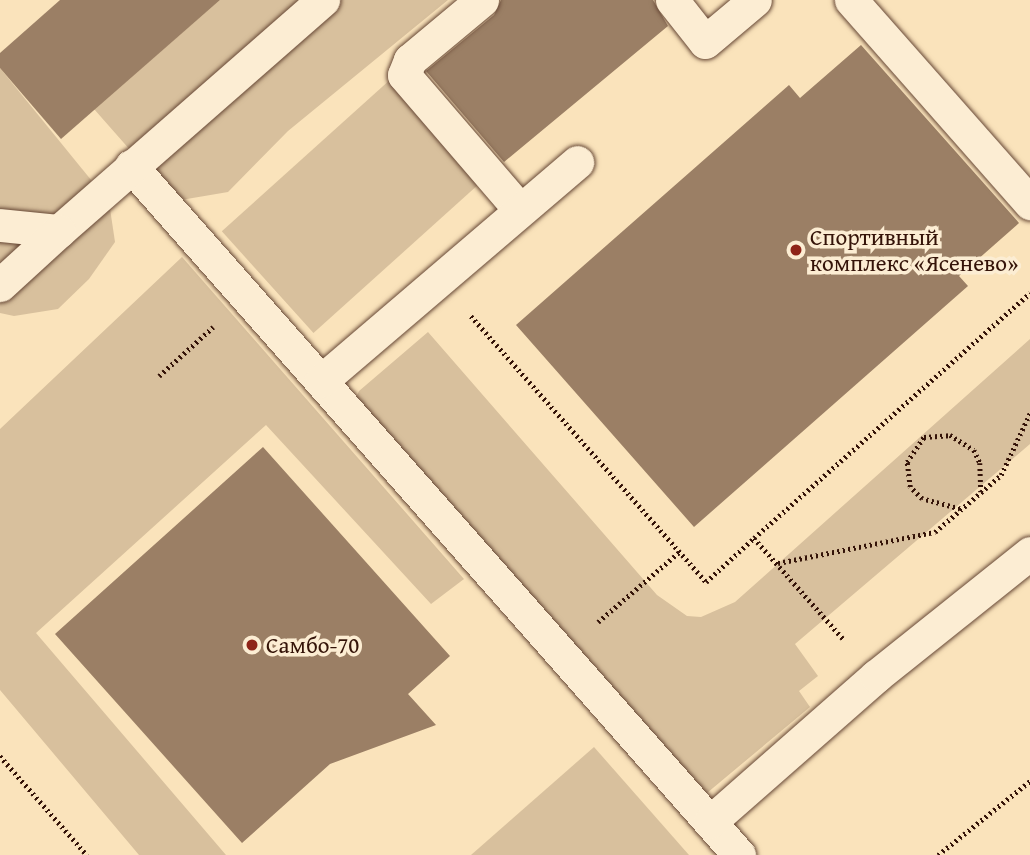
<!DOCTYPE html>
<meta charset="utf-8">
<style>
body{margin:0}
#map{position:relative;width:1030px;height:855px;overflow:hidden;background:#fae3bb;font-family:"Gentium Book Plus",serif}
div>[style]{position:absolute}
.green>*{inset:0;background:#d8c09d;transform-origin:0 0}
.building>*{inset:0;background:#9b7f65}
.path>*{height:4.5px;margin-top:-2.25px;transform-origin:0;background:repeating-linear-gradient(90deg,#341308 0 2px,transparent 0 5.5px)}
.roads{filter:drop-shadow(0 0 2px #664735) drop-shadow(0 0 2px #664735)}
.service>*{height:33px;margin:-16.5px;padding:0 16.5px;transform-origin:16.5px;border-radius:16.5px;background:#fcedd3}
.dots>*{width:19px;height:19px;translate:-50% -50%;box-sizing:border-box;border:4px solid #fcedd3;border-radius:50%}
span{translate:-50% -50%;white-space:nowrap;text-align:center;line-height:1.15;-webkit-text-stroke:7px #fcedd3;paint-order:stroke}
.poi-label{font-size:23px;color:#341308}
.left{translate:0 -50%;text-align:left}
</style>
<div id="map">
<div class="green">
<div style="clip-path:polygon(220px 0,448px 0,288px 131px,228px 192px,175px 201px,94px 109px)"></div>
<div style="clip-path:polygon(0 68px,109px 202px,115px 242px,89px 279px,58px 309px,14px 316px,0 313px)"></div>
<div style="left:392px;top:78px;width:137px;height:229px;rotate:48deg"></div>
<div style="clip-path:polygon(182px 257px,464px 579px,431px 604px,266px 425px,36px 633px,226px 855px,139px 855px,0 690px,0 429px)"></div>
<div style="clip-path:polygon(428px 332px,657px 595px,687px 616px,701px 617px,735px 602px,1030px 339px,1030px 444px,795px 644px,818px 676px,799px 691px,810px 707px,707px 793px,695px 792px,354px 402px,359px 391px)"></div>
<div style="clip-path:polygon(594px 747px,689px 855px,471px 855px)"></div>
</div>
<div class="building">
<div style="clip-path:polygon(60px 0,220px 0,61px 139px,0 68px,0 53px)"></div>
<div style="clip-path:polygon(501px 0,653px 0,668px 26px,504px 162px,426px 71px,494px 15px)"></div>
<div style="clip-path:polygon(861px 45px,1019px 223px,959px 276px,968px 286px,694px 527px,516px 325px,789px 85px,800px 98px)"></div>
<div style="clip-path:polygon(263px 447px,450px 656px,408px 694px,436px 725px,330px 764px,242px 843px,55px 634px)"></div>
</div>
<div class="path">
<div style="left:471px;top:316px;width:355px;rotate:48.5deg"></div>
<div style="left:706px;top:582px;width:65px;rotate:-42.5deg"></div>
<div style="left:754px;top:538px;width:137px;rotate:48.5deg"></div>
<div style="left:159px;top:376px;width:73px;rotate:-42.2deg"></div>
<div style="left:960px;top:509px;width:39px;rotate:-165deg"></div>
<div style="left:922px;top:499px;width:17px;rotate:-135deg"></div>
<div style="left:910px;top:487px;width:25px;rotate:-97deg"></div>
<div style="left:907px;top:462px;width:30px;rotate:-56deg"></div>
<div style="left:924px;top:437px;width:26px;rotate:-4deg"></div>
<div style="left:950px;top:435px;width:28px;rotate:32deg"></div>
<div style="left:974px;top:450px;width:14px;rotate:65deg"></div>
<div style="left:980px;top:463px;width:29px;rotate:88deg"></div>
<div style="left:754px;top:538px;width:369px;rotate:-41.6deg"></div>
<div style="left:778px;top:563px;width:160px;rotate:-11.2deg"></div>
<div style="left:935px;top:532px;width:87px;rotate:-40.8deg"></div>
<div style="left:1001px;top:475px;width:68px;rotate:-64.9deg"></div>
<div style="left:598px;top:622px;width:107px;rotate:-40.8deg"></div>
<div style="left:0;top:756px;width:132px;rotate:48.7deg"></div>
<div style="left:938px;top:855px;width:118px;rotate:-38.8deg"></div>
</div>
<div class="roads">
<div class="service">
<div style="left:482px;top:0;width:94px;rotate:140.2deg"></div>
<div style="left:410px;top:60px;width:16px;rotate:112deg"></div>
<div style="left:404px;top:75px;width:178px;rotate:49.3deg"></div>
<div style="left:672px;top:0;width:53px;rotate:51.8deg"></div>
<div style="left:705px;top:42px;width:65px;rotate:-40deg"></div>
<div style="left:851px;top:0;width:271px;rotate:48.6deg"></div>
<div style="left:131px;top:166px;width:919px;rotate:48.57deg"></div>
<div style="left:0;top:225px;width:59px;rotate:5.8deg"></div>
<div style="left:59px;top:231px;width:351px;rotate:-41.2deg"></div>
<div style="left:0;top:285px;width:80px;rotate:-42.5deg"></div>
<div style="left:321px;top:381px;width:337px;rotate:-40.5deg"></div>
<div style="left:710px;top:822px;width:221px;rotate:-41.3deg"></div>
<div style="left:876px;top:676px;width:197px;rotate:-38.6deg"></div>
</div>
</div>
<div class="dots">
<div style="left:796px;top:250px;background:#8f2418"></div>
<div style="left:252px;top:645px;background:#8f2418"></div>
</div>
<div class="poi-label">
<span class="left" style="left:810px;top:250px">Спортивный<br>комплекс «Ясенево»</span>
<span class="left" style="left:266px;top:645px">Самбо-70</span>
</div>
</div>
